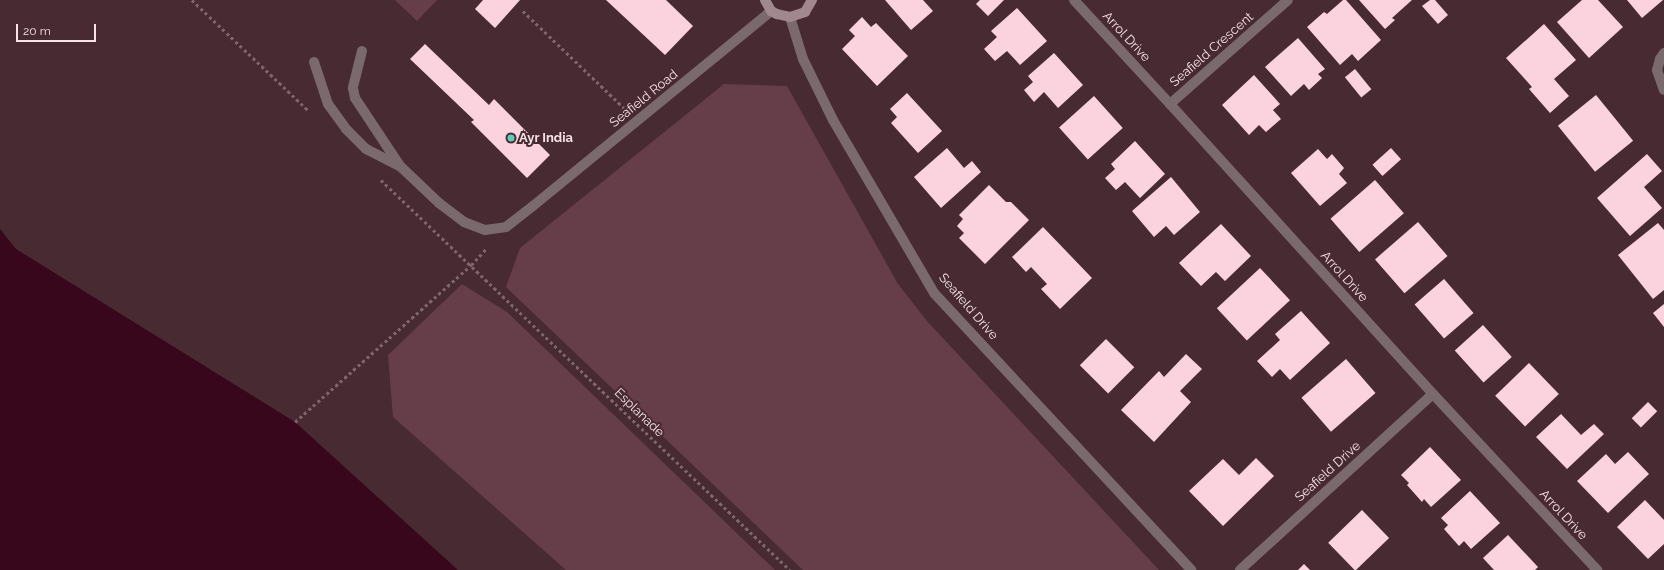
<!DOCTYPE html>
<style>
body{margin:0}
#map{position:relative;width:1664px;height:570px;overflow:hidden;background:#482a33;font-family:Raleway,sans-serif}
div>[style]{position:absolute}
.green>*{inset:0;background:#653e4a}
.water>*{inset:0;background:#39071c}
.building>*{inset:0;background:#fbd3de;transform-origin:0 0}
.path>*{height:2.5px;margin-top:-1.25px;transform-origin:0;background:repeating-linear-gradient(90deg,#7f656d 0 3px,transparent 0 6px)}
.lane>*{height:10px;margin:-5px;padding:0 5px;transform-origin:5px;border-radius:5px;background:#7a6a6e}
.street>*{height:10px;margin:-5px;padding:0 5px;transform-origin:5px;border-radius:5px;background:#7a6a6e}
.secondary>*{height:10px;margin:-5px;padding:0 5px;transform-origin:5px;border-radius:5px;background:#a0888e}
.dots>*{width:11px;height:11px;translate:-50% -50%;box-sizing:border-box;border:2px solid #482a33;border-radius:50%}
span{translate:-50% -50%;white-space:nowrap;text-align:center;line-height:1.15;-webkit-text-stroke:4px #482a33;paint-order:stroke}
.street-label{font-size:13px;color:#f6e2e8}
.poi-label{font-size:13px;color:#f6e2e8;font-weight:700}
.left{translate:0 -50%;text-align:left}
.scale{position:absolute;left:16px;top:24px;width:80px;height:18px;box-sizing:border-box;border:2px solid #f6e2e8;border-top:0;padding-left:5px;font-size:12px;line-height:14px;white-space:nowrap;color:#f6e2e8;-webkit-text-stroke:3px #482a33;paint-order:stroke}
</style>
<div id="map">
<div class="green">
<div style="clip-path:polygon(395px 0,437px 0,417px 21px)"></div>
<div style="clip-path:polygon(724px 84px,787px 86px,898px 284px,927px 321px,1159px 570px,803px 570px,506px 287px,520px 248px)"></div>
<div style="clip-path:polygon(462px 284px,507px 312px,775px 570px,566px 570px,393px 417px,388px 355px)"></div>
</div>
<div class="water">
<div style="clip-path:polygon(0 229px,16px 249px,295px 422px,458px 570px,0 570px)"></div>
</div>
<div class="building">
<div style="clip-path:polygon(483px 0,520px 0,495px 28px,475px 9px)"></div>
<div style="clip-path:polygon(606px 0,666px 0,693px 26px,665px 55px)"></div>
<div style="clip-path:polygon(885px 0,923px 0,933px 11px,911px 30px)"></div>
<div style="clip-path:polygon(980px 0,1004px 0,988px 16px,976px 4px)"></div>
<div style="clip-path:polygon(1343px 0,1346px 0,1381px 40px,1358px 61px,1352px 54px,1340px 65px,1307px 27px,1324px 12px,1327px 14px)"></div>
<div style="clip-path:polygon(1359px 0,1412px 0,1392px 18px,1395px 20px,1385px 29px)"></div>
<div style="clip-path:polygon(1430px 0,1435px 0,1448px 15px,1438px 24px,1422px 6px)"></div>
<div style="clip-path:polygon(1582px 0,1598px 0,1623px 27px,1589px 58px,1557px 22px)"></div>
<div style="clip-path:polygon(1627px 0,1663px 0,1642px 18px)"></div>
<div style="clip-path:polygon(1017px 8px,1047px 41px,1020px 65px,1007px 51px,995px 61px,984px 49px,997px 37px,991px 31px)"></div>
<div style="clip-path:polygon(862px 17px,871px 27px,876px 23px,908px 56px,877px 86px,842px 49px,855px 36px,849px 30px)"></div>
<div style="clip-path:polygon(1544px 24px,1576px 60px,1554px 79px,1569px 96px,1550px 113px,1529px 89px,1532px 87px,1506px 58px)"></div>
<div style="clip-path:polygon(1298px 38px,1325px 69px,1318px 74px,1322px 78px,1309px 90px,1304px 84px,1291px 96px,1265px 67px)"></div>
<div style="clip-path:polygon(425px 44px,489px 105px,494px 99px,550px 155px,527px 178px,471px 122px,474px 120px,410px 59px)"></div>
<div style="clip-path:polygon(1054px 53px,1083px 85px,1058px 108px,1044px 92px,1034px 102px,1024px 90px,1033px 82px,1028px 76px)"></div>
<div style="left:1355px;top:69px;width:26px;height:13px;rotate:51deg"></div>
<div style="clip-path:polygon(1254px 75px,1280px 104px,1273px 110px,1281px 119px,1266px 132px,1259px 125px,1249px 135px,1222px 105px)"></div>
<div style="clip-path:polygon(907px 93px,942px 131px,918px 153px,891px 123px,897px 117px,890px 109px)"></div>
<div style="left:1596px;top:95px;width:59px;height:49px;rotate:51deg"></div>
<div style="left:1094px;top:96px;width:43px;height:47px;rotate:48deg"></div>
<div style="clip-path:polygon(1135px 141px,1165px 174px,1140px 198px,1125px 182px,1116px 190px,1105px 178px,1115px 169px,1111px 164px)"></div>
<div style="clip-path:polygon(947px 148px,964px 168px,972px 161px,981px 172px,941px 208px,914px 177px)"></div>
<div style="left:1391px;top:148px;width:15px;height:25px;rotate:48deg"></div>
<div style="clip-path:polygon(1318px 149px,1327px 159px,1332px 154px,1344px 168px,1339px 174px,1347px 183px,1320px 206px,1291px 173px)"></div>
<div style="clip-path:polygon(1647px 154px,1662px 171px,1644px 187px,1662px 208px,1630px 236px,1597px 198px)"></div>
<div style="clip-path:polygon(1171px 177px,1200px 212px,1174px 235px,1166px 226px,1154px 237px,1132px 211px)"></div>
<div style="left:1375px;top:180px;width:44px;height:59px;rotate:49deg"></div>
<div style="clip-path:polygon(989px 185px,1006px 202px,1011px 202px,1029px 220px,985px 264px,959px 238px,964px 233px,957px 226px,963px 219px,959px 215px)"></div>
<div style="left:1418px;top:222px;width:45px;height:57px;rotate:49deg"></div>
<div style="clip-path:polygon(1658px 223px,1664px 230px,1664px 290px,1653px 299px,1618px 255px)"></div>
<div style="clip-path:polygon(1221px 224px,1251px 256px,1225px 281px,1216px 272px,1201px 286px,1179px 263px)"></div>
<div style="clip-path:polygon(1043px 227px,1092px 278px,1060px 309px,1041px 289px,1047px 284px,1031px 267px,1026px 272px,1012px 257px)"></div>
<div style="left:1260px;top:268px;width:44px;height:59px;rotate:47deg"></div>
<div style="left:1444px;top:279px;width:45px;height:39px;rotate:49deg"></div>
<div style="clip-path:polygon(1664px 304px,1664px 327px,1653px 313px)"></div>
<div style="clip-path:polygon(1301px 311px,1330px 343px,1290px 380px,1280px 369px,1272px 377px,1257px 361px,1280px 340px,1275px 334px)"></div>
<div style="left:1483px;top:325px;width:43px;height:38px;rotate:48deg"></div>
<div style="left:1106px;top:339px;width:40px;height:37px;rotate:45deg"></div>
<div style="clip-path:polygon(1186px 354px,1202px 369px,1180px 391px,1191px 402px,1154px 442px,1121px 410px,1159px 371px,1164px 377px)"></div>
<div style="left:1346px;top:359px;width:45px;height:59px;rotate:49deg"></div>
<div style="left:1529px;top:363px;width:43px;height:47px;rotate:46deg"></div>
<div style="left:1648px;top:402px;width:13px;height:23px;rotate:45deg"></div>
<div style="clip-path:polygon(1561px 414px,1581px 435px,1594px 424px,1604px 434px,1567px 469px,1536px 437px)"></div>
<div style="clip-path:polygon(1430px 447px,1461px 480px,1431px 507px,1424px 499px,1422px 502px,1407px 485px,1409px 483px,1401px 475px)"></div>
<div style="clip-path:polygon(1628px 452px,1649px 474px,1608px 513px,1577px 481px,1606px 454px,1615px 464px)"></div>
<div style="clip-path:polygon(1256px 458px,1274px 476px,1223px 526px,1189px 491px,1223px 459px,1239px 475px)"></div>
<div style="clip-path:polygon(1470px 491px,1500px 523px,1471px 549px,1464px 541px,1459px 546px,1444px 529px,1448px 525px,1441px 518px)"></div>
<div style="clip-path:polygon(1645px 500px,1664px 520px,1664px 544px,1648px 559px,1617px 527px)"></div>
<div style="left:1362px;top:510px;width:39px;height:47px;rotate:46deg"></div>
<div style="clip-path:polygon(1508px 535px,1538px 567px,1535px 570px,1494px 570px,1483px 558px)"></div>
<div style="clip-path:polygon(1304px 564px,1310px 570px,1298px 570px)"></div>
</div>
<div class="path">
<div style="left:192px;top:0;width:161px;rotate:43.5deg"></div>
<div style="left:523px;top:11px;width:140px;rotate:43.8deg"></div>
<div style="left:381px;top:180px;width:565px;rotate:43.64deg"></div>
<div style="left:295px;top:422px;width:236px;rotate:-41.7deg"></div>
<div style="left:471px;top:265px;width:22px;rotate:-47deg"></div>
</div>
<div class="lane">
<div style="left:362px;top:51px;width:38px;rotate:104deg"></div>
<div style="left:353px;top:88px;width:10px;rotate:79deg"></div>
<div style="left:355px;top:98px;width:82px;rotate:56.5deg"></div>
<div style="left:400px;top:166px;width:54px;rotate:43.5deg"></div>
<div style="left:439px;top:203px;width:31px;rotate:37deg"></div>
<div style="left:464px;top:222px;width:22px;rotate:21deg"></div>
<div style="left:485px;top:230px;width:21px;rotate:-8deg"></div>
<div style="left:506px;top:227px;width:34px;rotate:-38deg"></div>
<div style="left:314px;top:62px;width:44px;rotate:71.6deg"></div>
<div style="left:328px;top:104px;width:31px;rotate:54deg"></div>
<div style="left:346px;top:129px;width:28px;rotate:45deg"></div>
<div style="left:366px;top:149px;width:38px;rotate:27deg"></div>
</div>
<div class="street">
<div style="left:1074px;top:0;width:142px;rotate:47.3deg"></div>
<div style="left:1170px;top:104px;width:391px;rotate:47.8deg"></div>
<div style="left:1433px;top:394px;width:241px;rotate:47deg"></div>
<div style="left:790px;top:17px;width:44px;rotate:72.8deg"></div>
<div style="left:803px;top:59px;width:68px;rotate:63.8deg"></div>
<div style="left:833px;top:120px;width:200px;rotate:59.7deg"></div>
<div style="left:934px;top:293px;width:378px;rotate:47.1deg"></div>
<div style="left:1664px;top:53px;width:7px;rotate:124deg"></div>
<div style="left:1660px;top:59px;width:11px;rotate:105deg"></div>
<div style="left:1657px;top:70px;width:21px;rotate:71deg"></div>
<div style="left:1170px;top:104px;width:157px;rotate:-41.4deg"></div>
<div style="left:533px;top:206px;width:308px;rotate:-39.3deg"></div>
<div style="left:1240px;top:570px;width:261px;rotate:-42.4deg"></div>
</div>
<div class="secondary">
<div style="left:765px;top:0;width:13px;rotate:61deg"></div>
<div style="left:771px;top:11px;width:7px;rotate:27deg"></div>
<div style="left:777px;top:14px;width:13px;rotate:13deg"></div>
<div style="left:790px;top:17px;width:16px;rotate:-18deg"></div>
<div style="left:805px;top:12px;width:14px;rotate:-60deg"></div>
</div>
<div class="dots">
<div style="left:511px;top:138px;background:#5cceba"></div>
</div>
<div class="street-label">
<span style="left:1126px;top:37px;rotate:47deg">Arrol Drive</span>
<span style="left:1212px;top:50px;rotate:-41deg">Seafield Crescent</span>
<span style="left:644px;top:99px;rotate:-39deg">Seafield Road</span>
<span style="left:1344px;top:277px;rotate:48deg">Arrol Drive</span>
<span style="left:968px;top:307px;rotate:49deg">Seafield Drive</span>
<span style="left:639px;top:413px;rotate:44deg">Esplanade</span>
<span style="left:1328px;top:472px;rotate:-42deg">Seafield Drive</span>
<span style="left:1563px;top:515px;rotate:47deg">Arrol Drive</span>
</div>
<div class="poi-label">
<span class="left" style="left:519px;top:138px">Ayr India</span>
</div>
<div class="scale">20 m</div>
</div>
